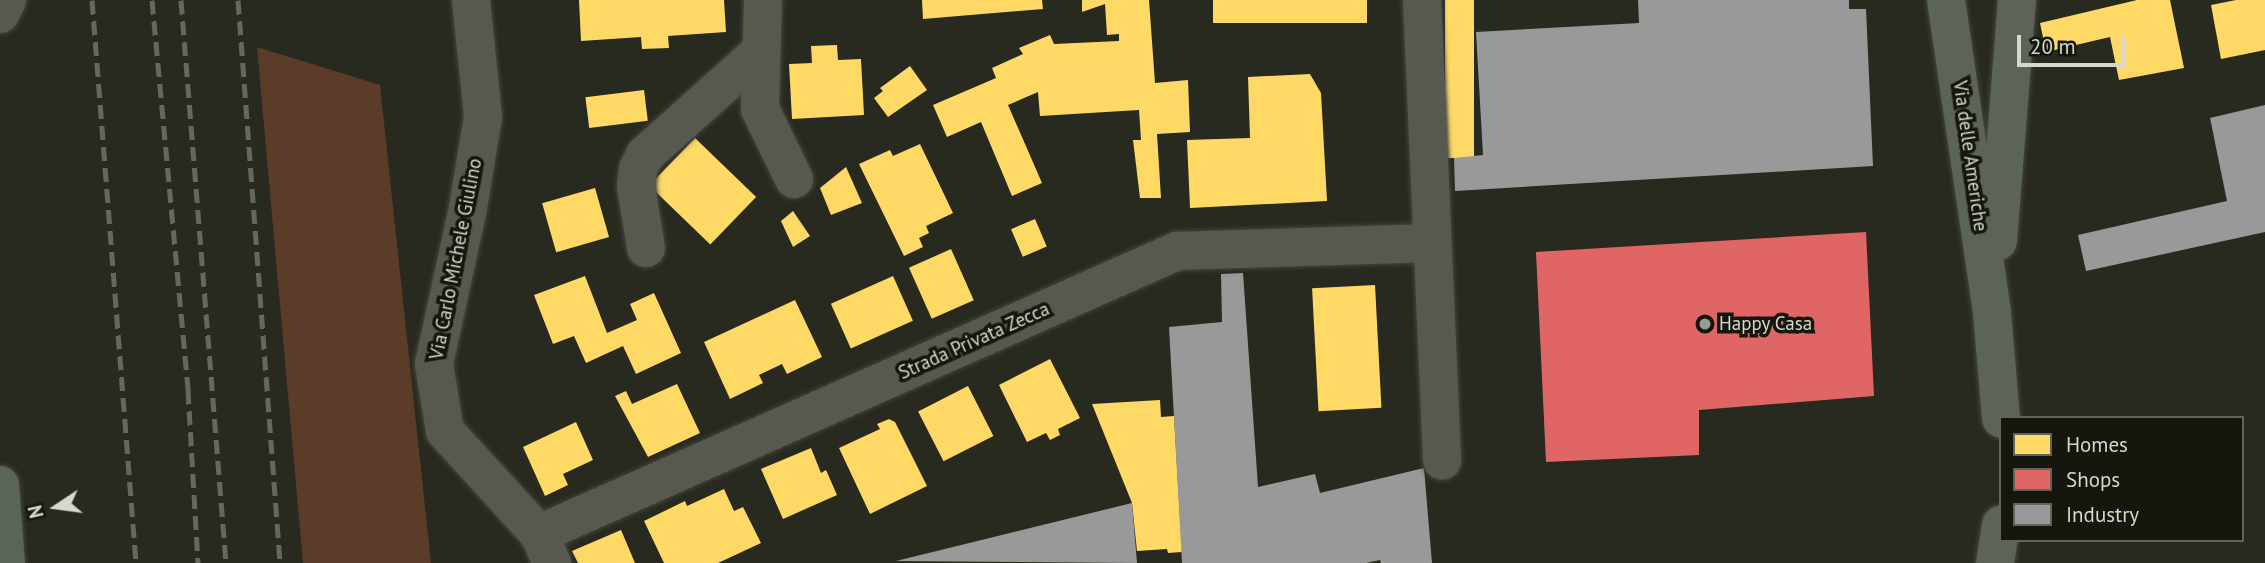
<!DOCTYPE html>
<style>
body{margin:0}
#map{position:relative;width:2265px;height:563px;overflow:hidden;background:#282a1f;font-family:"PT Sans",sans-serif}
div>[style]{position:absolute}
.green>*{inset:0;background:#5a3c28}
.homes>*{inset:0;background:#ffd966;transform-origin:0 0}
.shops>*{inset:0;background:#e06666}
.industry>*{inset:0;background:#999}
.roads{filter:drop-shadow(0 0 2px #44453b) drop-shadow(0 0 2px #44453b)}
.minor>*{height:38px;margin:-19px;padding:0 19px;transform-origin:19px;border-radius:19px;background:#575950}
.major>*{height:38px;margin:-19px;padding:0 19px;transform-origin:19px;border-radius:19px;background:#5c6358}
.highway>*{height:38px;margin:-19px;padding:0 19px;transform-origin:19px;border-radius:19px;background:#5b6557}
.rail>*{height:5px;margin-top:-2.5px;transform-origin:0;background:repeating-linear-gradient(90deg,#666760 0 14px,transparent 0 21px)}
.dots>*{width:19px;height:19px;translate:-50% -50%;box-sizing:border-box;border:4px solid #15160d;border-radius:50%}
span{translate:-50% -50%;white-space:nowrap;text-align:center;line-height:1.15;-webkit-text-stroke:7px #15160d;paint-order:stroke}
.street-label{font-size:19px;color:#d5d8cb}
.poi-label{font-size:19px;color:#d5d8cb}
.left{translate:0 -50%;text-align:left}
.legend{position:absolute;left:1999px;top:416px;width:245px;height:126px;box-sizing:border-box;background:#15160d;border:2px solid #626459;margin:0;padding:9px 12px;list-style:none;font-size:21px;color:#d5d8cb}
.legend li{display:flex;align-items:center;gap:14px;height:35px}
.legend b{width:35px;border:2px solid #626459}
.north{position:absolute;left:21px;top:472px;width:70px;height:70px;-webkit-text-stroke:5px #15160d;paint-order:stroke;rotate:257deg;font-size:19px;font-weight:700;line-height:28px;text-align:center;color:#d5d8cb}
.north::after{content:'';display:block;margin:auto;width:24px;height:32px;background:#d5d8cb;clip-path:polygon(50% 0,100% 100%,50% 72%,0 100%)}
.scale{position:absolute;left:2017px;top:35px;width:108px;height:32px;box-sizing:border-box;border:4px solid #d5d8cb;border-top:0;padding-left:9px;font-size:21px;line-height:24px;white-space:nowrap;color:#d5d8cb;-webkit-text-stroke:5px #15160d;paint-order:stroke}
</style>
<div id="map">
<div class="green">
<div style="clip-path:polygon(257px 47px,380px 85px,431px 563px,303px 563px)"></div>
</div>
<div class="homes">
<div style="clip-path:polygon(579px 0,724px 0,726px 32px,668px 36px,669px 48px,642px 49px,641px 37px,581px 41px)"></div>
<div style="clip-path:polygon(922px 0,1042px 0,1043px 9px,923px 19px)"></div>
<div style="clip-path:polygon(1082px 0,1149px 0,1155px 83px,1188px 80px,1190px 132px,1157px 134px,1161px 198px,1140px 198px,1133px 140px,1141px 140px,1139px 110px,1040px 116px,1038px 92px,1008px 105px,1042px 183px,1012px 196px,981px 122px,947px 137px,933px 105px,996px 78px,992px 68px,1023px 54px,1019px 48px,1050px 35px,1054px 44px,1119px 41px,1119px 34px,1107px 35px,1105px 4px,1082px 12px)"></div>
<div style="left:1213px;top:0;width:154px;height:23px"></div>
<div style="left:1445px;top:0;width:29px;height:158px"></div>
<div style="clip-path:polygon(2137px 0,2170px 0,2184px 68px,2119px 80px,2110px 37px,2046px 52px,2040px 23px)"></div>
<div style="clip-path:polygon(2236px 0,2265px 0,2265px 50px,2221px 59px,2211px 5px)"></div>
<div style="clip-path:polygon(837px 45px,838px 60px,861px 59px,864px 115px,792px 119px,789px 64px,812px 63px,811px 46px)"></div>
<div style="clip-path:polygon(910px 66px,927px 90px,888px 117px,874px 98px,883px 91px,880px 88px)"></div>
<div style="clip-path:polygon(1310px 74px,1321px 93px,1327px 201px,1190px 208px,1187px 140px,1250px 138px,1248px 77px)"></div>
<div style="left:644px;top:90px;width:31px;height:59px;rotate:83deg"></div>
<div style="left:695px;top:138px;width:85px;height:66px;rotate:44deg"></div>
<div style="clip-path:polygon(920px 144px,953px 213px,926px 226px,929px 233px,919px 238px,923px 247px,904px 256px,859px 164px,890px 150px,893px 156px)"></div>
<div style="clip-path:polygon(846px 167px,862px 203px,831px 215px,820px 188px)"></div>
<div style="left:595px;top:188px;width:51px;height:55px;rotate:74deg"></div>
<div style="clip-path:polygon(793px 211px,810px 236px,793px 247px,781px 221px)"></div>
<div style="left:1035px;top:219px;width:30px;height:26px;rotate:67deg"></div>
<div style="left:951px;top:249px;width:56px;height:46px;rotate:66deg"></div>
<div style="clip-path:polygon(585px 276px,607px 333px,637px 320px,630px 304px,654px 293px,681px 353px,636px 374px,623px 346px,586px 363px,574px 336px,553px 344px,534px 295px)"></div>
<div style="left:893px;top:276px;width:49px;height:68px;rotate:66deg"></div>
<div style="left:1375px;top:285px;width:123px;height:63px;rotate:87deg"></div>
<div style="clip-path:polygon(795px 300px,822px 357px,787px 374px,782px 364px,759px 375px,763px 383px,730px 399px,704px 342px)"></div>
<div style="clip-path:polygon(1050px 359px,1080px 418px,1058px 429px,1060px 435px,1050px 440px,1046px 433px,1027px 442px,999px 385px)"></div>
<div style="clip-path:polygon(677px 384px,700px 433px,648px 457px,615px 396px,626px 391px,632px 404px)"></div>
<div style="left:968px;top:386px;width:56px;height:56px;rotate:63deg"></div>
<div style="clip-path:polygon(1160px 400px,1161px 417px,1174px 416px,1182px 552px,1168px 553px,1167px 549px,1137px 551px,1132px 503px,1092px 404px)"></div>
<div style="clip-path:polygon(889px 419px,895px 422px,927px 486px,870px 514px,839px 448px,880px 429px,877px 424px)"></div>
<div style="clip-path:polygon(576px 422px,593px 460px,563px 474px,568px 485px,545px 496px,523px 447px)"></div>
<div style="clip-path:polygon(811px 448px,821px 473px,826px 470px,837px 495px,783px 519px,761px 469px)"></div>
<div style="clip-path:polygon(724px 489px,734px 511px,743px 507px,761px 543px,718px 563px,664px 563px,644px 521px,685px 501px,687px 506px)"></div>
<div style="clip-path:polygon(621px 530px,635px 563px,578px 563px,572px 551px)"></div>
</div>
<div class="shops">
<div style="clip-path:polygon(1866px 232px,1874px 396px,1699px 410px,1699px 455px,1546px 462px,1536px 252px)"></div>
</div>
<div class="industry">
<div style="clip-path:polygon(1638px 0,1849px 0,1849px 9px,1866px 9px,1873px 166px,1455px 191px,1454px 158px,1483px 155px,1476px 32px,1639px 23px)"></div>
<div style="clip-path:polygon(2265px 105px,2265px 232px,2086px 271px,2078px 235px,2227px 201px,2210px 118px)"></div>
<div style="clip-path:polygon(1243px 273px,1258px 487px,1315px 474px,1320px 493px,1424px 468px,1432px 563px,1381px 563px,1380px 560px,1366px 563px,1182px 563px,1169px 327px,1222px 322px,1221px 274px)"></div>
<div style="clip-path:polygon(1132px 503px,1137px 563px,896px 561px)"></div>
</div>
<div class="roads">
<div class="minor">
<div style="left:471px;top:0;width:118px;rotate:84.1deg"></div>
<div style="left:483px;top:117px;width:92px;rotate:99.4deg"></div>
<div style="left:468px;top:208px;width:160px;rotate:102.3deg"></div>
<div style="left:434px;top:364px;width:68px;rotate:80.7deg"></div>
<div style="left:445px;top:431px;width:139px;rotate:47.6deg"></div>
<div style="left:539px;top:534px;width:32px;rotate:66deg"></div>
<div style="left:763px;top:0;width:109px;rotate:91.6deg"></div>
<div style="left:760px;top:109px;width:78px;rotate:64.1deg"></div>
<div style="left:1422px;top:0;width:461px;rotate:87.5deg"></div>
<div style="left:0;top:14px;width:16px;rotate:-63deg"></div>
<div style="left:646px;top:248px;width:63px;rotate:-99.2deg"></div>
<div style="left:636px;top:186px;width:17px;rotate:-83deg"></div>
<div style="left:638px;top:169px;width:16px;rotate:-63deg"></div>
<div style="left:645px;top:155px;width:156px;rotate:-41.9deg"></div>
<div style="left:539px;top:534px;width:698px;rotate:-23.92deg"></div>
<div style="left:1177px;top:251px;width:254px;rotate:-1.8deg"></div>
</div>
<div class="major">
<div style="left:1946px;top:0;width:316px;rotate:81.6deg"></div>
<div style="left:1992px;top:313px;width:106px;rotate:85.1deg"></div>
<div style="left:1998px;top:241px;width:242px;rotate:-85.5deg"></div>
<div style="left:1995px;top:563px;width:39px;rotate:-81deg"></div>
</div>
<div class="highway">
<div style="left:0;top:485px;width:78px;rotate:85.6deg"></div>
</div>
</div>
<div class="rail">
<div style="left:92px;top:0;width:565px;rotate:85.53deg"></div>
<div style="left:152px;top:0;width:392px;rotate:84.7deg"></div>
<div style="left:188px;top:390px;width:173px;rotate:86.7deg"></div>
<div style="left:181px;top:0;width:565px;rotate:85.43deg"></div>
<div style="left:238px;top:0;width:565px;rotate:85.73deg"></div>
</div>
<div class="dots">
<div style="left:1705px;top:324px;background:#989b8f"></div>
</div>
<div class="street-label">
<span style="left:1970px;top:156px;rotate:82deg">Via delle Americhe</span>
<span style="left:456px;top:259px;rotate:-79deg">Via Carlo Michele Giulino</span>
<span style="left:974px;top:341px;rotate:-24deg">Strada Privata Zecca</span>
</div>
<div class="poi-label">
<span class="left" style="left:1719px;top:324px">Happy Casa</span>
</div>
<ul class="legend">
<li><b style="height:19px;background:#ffd966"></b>Homes</li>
<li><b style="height:19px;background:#e06666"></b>Shops</li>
<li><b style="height:19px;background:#999"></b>Industry</li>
</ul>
<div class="north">N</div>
<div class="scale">20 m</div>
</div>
